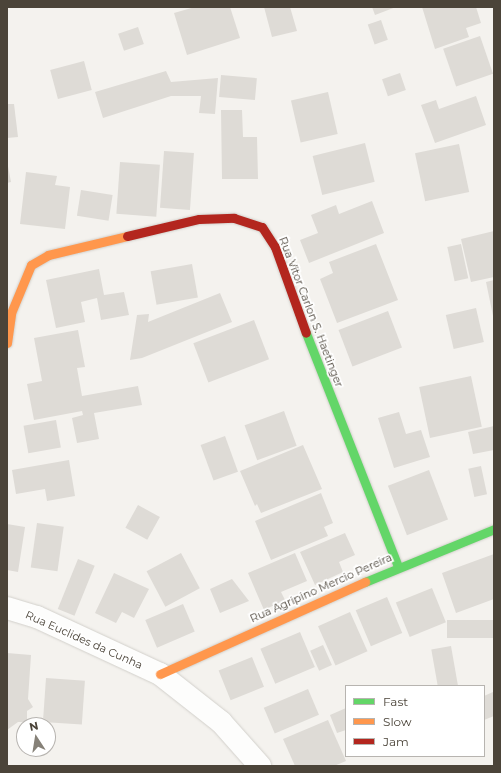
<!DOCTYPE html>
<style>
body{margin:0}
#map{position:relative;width:501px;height:773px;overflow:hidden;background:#f4f2ee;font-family:Montserrat,sans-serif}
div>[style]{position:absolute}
.building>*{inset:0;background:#dedbd6;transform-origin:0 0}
.roads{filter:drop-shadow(0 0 1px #d2d0cb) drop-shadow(0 0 1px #d2d0cb)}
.street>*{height:22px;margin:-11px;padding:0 11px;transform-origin:11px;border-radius:11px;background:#fdfdfc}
.fast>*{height:9px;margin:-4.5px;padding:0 4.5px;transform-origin:4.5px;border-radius:4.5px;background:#63d668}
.slow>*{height:9px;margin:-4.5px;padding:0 4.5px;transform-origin:4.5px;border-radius:4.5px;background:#ff974d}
.jam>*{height:9px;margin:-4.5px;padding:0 4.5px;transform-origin:4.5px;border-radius:4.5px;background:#b3261e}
span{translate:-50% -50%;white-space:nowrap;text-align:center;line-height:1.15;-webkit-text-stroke:3.5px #fff;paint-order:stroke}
.street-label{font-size:11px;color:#4b4439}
.frame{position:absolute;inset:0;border:8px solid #4b4439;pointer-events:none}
.legend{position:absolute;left:345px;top:685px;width:140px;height:72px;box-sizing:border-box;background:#fff;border:1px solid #b7b4b0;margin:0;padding:5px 7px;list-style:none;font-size:12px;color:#4b4439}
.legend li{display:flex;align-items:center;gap:8px;height:20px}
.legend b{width:20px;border:1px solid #b7b4b0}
.north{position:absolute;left:16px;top:717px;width:40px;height:40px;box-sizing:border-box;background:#fff;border:1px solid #b7b4b0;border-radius:50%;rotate:348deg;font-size:11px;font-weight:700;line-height:16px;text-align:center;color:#4b4439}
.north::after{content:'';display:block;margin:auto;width:14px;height:18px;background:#868178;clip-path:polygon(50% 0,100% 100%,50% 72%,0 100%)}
</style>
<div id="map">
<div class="building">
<div style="clip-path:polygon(195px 7px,230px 7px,240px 38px,187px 55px,174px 13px)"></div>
<div style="clip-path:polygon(264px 7px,290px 7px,297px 31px,272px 37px)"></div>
<div style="clip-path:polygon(372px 7px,396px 7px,375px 15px)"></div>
<div style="clip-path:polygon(422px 7px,476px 7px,481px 23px,466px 28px,469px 37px,435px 49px)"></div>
<div style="left:381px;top:20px;width:21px;height:14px;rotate:71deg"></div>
<div style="left:138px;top:27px;width:18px;height:21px;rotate:71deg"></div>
<div style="left:480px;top:36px;width:40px;height:39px;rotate:71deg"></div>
<div style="left:84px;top:61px;width:30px;height:35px;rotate:75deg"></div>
<div style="clip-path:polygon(166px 71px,171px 82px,218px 78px,215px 114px,199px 113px,201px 96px,171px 96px,103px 118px,95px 92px)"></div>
<div style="left:400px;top:73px;width:18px;height:19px;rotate:71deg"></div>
<div style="left:221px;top:75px;width:36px;height:22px;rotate:5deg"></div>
<div style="left:328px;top:92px;width:43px;height:38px;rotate:77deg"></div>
<div style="clip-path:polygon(476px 96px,486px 125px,435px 143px,421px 105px,436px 100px,439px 109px)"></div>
<div style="clip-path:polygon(7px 104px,14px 104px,18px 137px,7px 138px)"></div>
<div style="clip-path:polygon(221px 110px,242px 110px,243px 137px,257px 137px,258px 179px,222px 179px)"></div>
<div style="left:365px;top:143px;width:40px;height:54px;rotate:76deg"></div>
<div style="left:459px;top:144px;width:49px;height:45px;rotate:78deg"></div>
<div style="left:164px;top:151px;width:30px;height:57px;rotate:4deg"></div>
<div style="clip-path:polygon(7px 161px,11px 182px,7px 183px)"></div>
<div style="left:120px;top:162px;width:40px;height:52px;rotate:4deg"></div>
<div style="clip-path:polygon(26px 172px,57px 176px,55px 185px,70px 187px,65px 229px,20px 224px)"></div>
<div style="left:81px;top:190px;width:32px;height:26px;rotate:9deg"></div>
<div style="clip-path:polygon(372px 201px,384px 233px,309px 263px,300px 240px,318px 233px,311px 215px,336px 205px,339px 214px)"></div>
<div style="clip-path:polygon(494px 231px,494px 277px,471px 282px,461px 239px)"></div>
<div style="clip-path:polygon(376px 244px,398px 300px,337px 323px,320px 279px,333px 273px,329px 262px)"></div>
<div style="left:461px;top:244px;width:35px;height:14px;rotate:78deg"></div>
<div style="left:192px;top:264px;width:34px;height:42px;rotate:80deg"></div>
<div style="clip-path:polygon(99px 269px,104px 295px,124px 292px,129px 315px,101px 320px,97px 298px,81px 302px,85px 322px,56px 328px,46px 280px)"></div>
<div style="clip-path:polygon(494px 280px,494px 316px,493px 316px,486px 282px)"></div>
<div style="clip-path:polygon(220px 293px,232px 322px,142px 358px,130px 360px,137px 315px,149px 314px,148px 322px)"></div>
<div style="left:476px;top:308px;width:35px;height:31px;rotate:77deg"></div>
<div style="left:388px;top:311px;width:39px;height:53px;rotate:69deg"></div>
<div style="left:254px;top:320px;width:42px;height:65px;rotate:69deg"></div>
<div style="clip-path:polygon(78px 330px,85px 367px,77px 368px,82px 396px,138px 386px,142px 405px,94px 413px,99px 439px,77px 443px,72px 418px,83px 415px,82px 411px,34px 420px,27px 384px,42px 381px,34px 338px)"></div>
<div style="left:471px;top:376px;width:52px;height:53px;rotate:78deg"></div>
<div style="left:284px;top:411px;width:37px;height:42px;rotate:70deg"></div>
<div style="clip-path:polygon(399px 412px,406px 434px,421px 430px,430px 457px,394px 468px,378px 418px)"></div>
<div style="left:56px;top:420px;width:28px;height:33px;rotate:80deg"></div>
<div style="clip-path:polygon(494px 426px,494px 450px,473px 454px,468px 432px)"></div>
<div style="left:225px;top:436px;width:38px;height:26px;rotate:70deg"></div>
<div style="clip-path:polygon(303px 445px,322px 489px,261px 513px,257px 504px,255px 506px,240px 471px)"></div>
<div style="clip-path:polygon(69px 460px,75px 496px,47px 501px,45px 489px,16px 494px,12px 470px)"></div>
<div style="left:481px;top:466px;width:29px;height:13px;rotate:78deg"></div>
<div style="left:429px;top:470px;width:53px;height:44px;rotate:69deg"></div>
<div style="clip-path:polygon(321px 493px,333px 523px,324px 527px,328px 536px,271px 560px,255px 521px)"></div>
<div style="left:138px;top:505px;width:25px;height:26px;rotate:29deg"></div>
<div style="left:37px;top:523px;width:27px;height:45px;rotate:8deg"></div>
<div style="clip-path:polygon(7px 524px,25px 527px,18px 572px,7px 570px)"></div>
<div style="clip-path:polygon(345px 533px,355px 555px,339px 562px,343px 572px,315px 585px,300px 552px)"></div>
<div style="left:181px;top:553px;width:40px;height:39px;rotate:62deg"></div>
<div style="clip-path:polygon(295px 553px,307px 581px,281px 592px,285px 600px,264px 610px,248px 573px)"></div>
<div style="clip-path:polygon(494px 554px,494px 599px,456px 613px,442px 573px)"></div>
<div style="left:78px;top:559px;width:18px;height:54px;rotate:22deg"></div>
<div style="clip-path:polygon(114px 573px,149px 589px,134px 618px,122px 612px,116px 623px,95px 613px)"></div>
<div style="clip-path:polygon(232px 579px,249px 601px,220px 613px,210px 589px)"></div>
<div style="left:432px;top:588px;width:37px;height:39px;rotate:68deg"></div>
<div style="left:387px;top:597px;width:39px;height:34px;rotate:67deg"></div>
<div style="left:183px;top:604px;width:30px;height:41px;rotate:67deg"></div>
<div style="left:350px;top:612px;width:43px;height:35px;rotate:66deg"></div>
<div style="left:494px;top:620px;width:18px;height:47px;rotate:90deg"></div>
<div style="left:300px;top:632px;width:38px;height:43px;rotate:67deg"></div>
<div style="left:323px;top:645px;width:22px;height:14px;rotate:66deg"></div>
<div style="left:451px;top:646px;width:41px;height:20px;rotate:80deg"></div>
<div style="clip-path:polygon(7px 653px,31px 655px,28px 699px,33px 707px,27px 711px,27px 722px,18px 722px,7px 730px)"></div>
<div style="left:252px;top:657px;width:32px;height:36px;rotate:68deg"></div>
<div style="left:46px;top:678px;width:39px;height:44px;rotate:4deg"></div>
<div style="left:308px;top:689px;width:28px;height:48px;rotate:67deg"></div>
<div style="clip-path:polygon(493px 692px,494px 716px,484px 720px,484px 696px)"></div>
<div style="clip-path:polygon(346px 708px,346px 730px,337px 733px,330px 715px)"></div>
<div style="clip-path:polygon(328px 720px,346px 761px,334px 766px,295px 766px,283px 739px)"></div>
</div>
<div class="roads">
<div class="street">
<div style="left:7px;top:608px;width:31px;rotate:17deg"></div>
<div style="left:37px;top:617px;width:136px;rotate:24.9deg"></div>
<div style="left:160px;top:674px;width:78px;rotate:38.2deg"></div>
<div style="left:221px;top:722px;width:59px;rotate:48.4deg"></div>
</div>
<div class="fast">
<div style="left:306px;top:333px;width:251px;rotate:68.5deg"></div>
<div style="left:365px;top:582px;width:139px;rotate:-22.3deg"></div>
</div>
<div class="slow">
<div style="left:7px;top:343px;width:30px;rotate:-82deg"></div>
<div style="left:11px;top:313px;width:52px;rotate:-67.4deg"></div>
<div style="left:31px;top:265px;width:20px;rotate:-30deg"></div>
<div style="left:48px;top:255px;width:81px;rotate:-13.5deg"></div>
<div style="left:160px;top:674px;width:225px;rotate:-24.2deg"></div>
</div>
<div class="jam">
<div style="left:127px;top:236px;width:74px;rotate:-13.3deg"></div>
<div style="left:199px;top:219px;width:35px;rotate:-2deg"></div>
<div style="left:234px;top:218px;width:29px;rotate:18deg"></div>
<div style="left:262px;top:227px;width:24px;rotate:57deg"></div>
<div style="left:275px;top:247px;width:91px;rotate:70.2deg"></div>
</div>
</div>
<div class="street-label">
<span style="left:311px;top:312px;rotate:69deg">Rua Vitor Carlon S. Haetinger</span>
<span style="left:321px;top:588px;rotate:-24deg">Rua Agripino Mercio Pereira</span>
<span style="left:84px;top:640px;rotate:24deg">Rua Euclides da Cunha</span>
</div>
<div class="frame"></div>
<ul class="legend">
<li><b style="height:5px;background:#63d668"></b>Fast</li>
<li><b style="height:5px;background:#ff974d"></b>Slow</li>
<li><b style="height:5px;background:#b3261e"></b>Jam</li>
</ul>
<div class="north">N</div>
</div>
